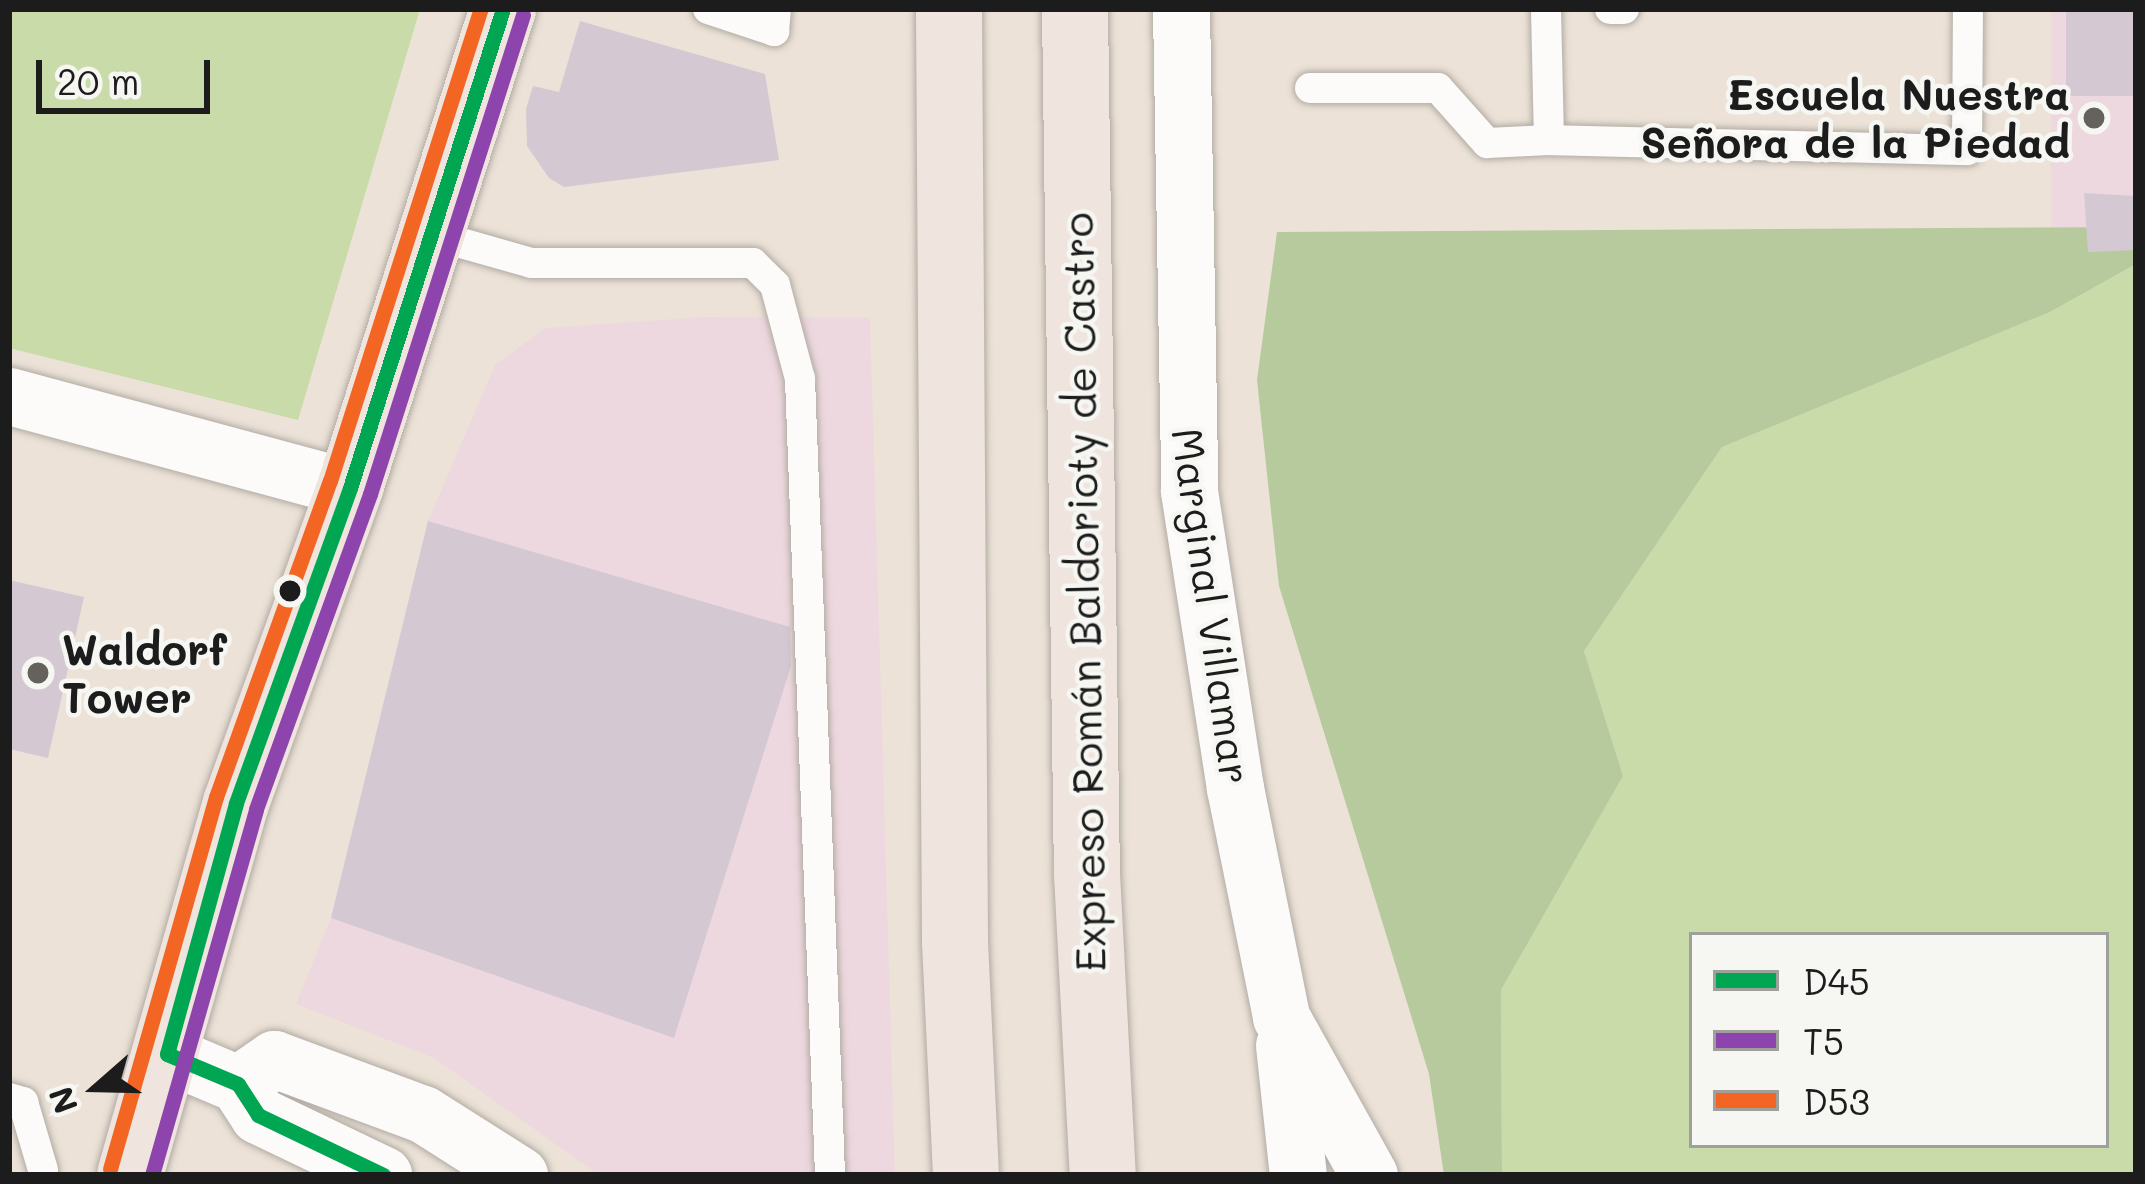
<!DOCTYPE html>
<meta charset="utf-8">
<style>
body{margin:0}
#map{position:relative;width:2145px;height:1184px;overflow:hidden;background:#ece2d7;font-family:Mali,sans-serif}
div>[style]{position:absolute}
.built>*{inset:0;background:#eed8df;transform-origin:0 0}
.green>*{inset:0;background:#c9dba8}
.forest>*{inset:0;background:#b6ca9e}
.building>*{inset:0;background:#d4c9d2;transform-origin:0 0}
.roads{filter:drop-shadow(0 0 3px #b2aca4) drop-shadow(0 0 3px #b2aca4)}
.lane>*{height:30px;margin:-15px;padding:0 15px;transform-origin:15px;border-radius:15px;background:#fcfbf9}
.street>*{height:57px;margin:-28.5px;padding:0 28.5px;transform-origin:28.5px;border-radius:28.5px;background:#fcfbf9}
.primary>*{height:66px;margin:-33px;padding:0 33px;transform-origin:33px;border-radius:33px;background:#efe5de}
.highway>*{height:66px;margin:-33px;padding:0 33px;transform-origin:33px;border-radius:33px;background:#efe5de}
.bus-1>*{height:15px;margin:-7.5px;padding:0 7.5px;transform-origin:7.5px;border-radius:7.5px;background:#00a651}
.bus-2>*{height:15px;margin:-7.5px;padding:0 7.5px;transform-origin:7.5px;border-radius:7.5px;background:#8e44ad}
.bus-3>*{height:15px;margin:-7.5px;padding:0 7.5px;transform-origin:7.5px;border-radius:7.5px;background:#f26522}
.dots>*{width:33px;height:33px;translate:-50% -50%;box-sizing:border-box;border:6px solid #f6f6f2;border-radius:50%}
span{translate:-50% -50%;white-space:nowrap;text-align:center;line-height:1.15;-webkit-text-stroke:9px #f6f6f2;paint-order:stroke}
.poi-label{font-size:42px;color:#1c1c1c;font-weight:700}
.right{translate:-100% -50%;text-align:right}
.left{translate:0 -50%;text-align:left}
.street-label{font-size:42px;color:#1c1c1c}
.frame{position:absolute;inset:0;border:12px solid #1c1c1c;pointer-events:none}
.legend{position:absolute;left:1689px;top:932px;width:420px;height:216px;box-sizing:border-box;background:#f6f6f2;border:3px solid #9f9f9c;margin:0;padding:15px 21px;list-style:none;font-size:36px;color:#1c1c1c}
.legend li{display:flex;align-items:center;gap:24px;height:60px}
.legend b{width:60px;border:3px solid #9f9f9c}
.north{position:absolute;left:36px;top:1028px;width:120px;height:120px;-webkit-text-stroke:9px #f6f6f2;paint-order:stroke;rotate:250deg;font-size:33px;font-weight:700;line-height:48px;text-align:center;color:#1c1c1c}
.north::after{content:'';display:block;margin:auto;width:42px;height:54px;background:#1c1c1c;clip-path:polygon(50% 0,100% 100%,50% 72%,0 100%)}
.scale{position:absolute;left:36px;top:60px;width:174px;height:54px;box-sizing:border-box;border:6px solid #1c1c1c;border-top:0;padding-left:15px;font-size:36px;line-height:42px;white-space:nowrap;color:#1c1c1c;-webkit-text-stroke:9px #f6f6f2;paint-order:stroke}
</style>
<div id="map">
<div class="built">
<div style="left:2051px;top:9px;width:85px;height:218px"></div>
<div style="clip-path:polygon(705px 317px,870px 318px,895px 1175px,599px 1175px,434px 1058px,296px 1004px,331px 918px,428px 521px,495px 365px,545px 328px)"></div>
</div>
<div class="green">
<div style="clip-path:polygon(9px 9px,420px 9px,298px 420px,9px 348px)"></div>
<div style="clip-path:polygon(evenodd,2136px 264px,2136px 1175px,1502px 1175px,1501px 990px,1623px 776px,1584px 651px,1722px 447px,2050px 312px,2136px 264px,1692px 935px,2106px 935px,2106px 1145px,1692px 1145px,1692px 935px)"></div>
</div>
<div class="forest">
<div style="clip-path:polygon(2136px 227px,2136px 264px,2050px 312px,1722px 447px,1584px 651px,1623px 776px,1501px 990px,1502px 1175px,1444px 1175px,1429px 1074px,1279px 586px,1257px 380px,1277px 232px)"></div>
</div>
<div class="building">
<div style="left:2066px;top:9px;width:70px;height:87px"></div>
<div style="clip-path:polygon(580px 21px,765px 74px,779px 160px,564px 187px,549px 178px,527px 146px,526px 109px,533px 86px,559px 92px)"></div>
<div style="clip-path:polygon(2084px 193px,2136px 196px,2136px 250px,2088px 252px)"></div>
<div style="clip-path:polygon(428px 521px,790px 627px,791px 666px,674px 1038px,331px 918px)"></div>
<div style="clip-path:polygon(9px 580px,84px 597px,48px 758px,9px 749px)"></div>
</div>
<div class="roads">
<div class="lane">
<div style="left:708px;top:9px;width:70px;rotate:18.4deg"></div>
<div style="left:774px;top:31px;width:22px;rotate:-85deg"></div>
<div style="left:1546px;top:9px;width:131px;rotate:88.7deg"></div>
<div style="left:1549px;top:140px;width:418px;rotate:1.4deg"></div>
<div style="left:1967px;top:150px;width:141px;rotate:-89.6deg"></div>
<div style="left:1610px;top:9px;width:14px"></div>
<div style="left:1310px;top:88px;width:128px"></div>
<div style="left:1438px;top:88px;width:74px;rotate:48.3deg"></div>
<div style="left:1487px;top:143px;width:62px;rotate:-2.8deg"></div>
<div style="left:433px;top:235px;width:102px;rotate:15.9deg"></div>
<div style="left:531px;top:263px;width:222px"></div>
<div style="left:753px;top:263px;width:31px;rotate:45deg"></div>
<div style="left:775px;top:285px;width:97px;rotate:75.1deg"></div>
<div style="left:800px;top:379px;width:797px;rotate:87.84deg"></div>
<div style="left:9px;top:1098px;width:15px;rotate:16deg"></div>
<div style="left:23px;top:1102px;width:71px;rotate:73.6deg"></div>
</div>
<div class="street">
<div style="left:1181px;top:9px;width:482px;rotate:89deg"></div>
<div style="left:1189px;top:491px;width:301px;rotate:81.2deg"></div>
<div style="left:1235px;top:788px;width:234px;rotate:78.6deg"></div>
<div style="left:1281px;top:1017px;width:181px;rotate:60.9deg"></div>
<div style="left:9px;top:396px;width:353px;rotate:15.1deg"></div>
<div style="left:1284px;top:1045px;width:131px;rotate:83.9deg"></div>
<div style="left:167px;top:1054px;width:77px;rotate:22.9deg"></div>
<div style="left:238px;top:1084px;width:37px;rotate:57deg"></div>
<div style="left:258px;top:1115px;width:139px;rotate:25.6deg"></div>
<div style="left:238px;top:1084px;width:44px;rotate:-34.8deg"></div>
<div style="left:274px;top:1059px;width:159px;rotate:20.3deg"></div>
<div style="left:423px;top:1114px;width:114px;rotate:32.4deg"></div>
</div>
<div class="primary">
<div style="left:130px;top:1175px;width:387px;rotate:-74.1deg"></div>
<div style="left:236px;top:803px;width:335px;rotate:-70.1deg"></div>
<div style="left:350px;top:488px;width:503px;rotate:-72.29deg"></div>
</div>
<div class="highway">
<div style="left:949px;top:9px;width:933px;rotate:89.63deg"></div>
<div style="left:955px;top:942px;width:233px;rotate:87.3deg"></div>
<div style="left:1075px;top:9px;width:865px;rotate:89.21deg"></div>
<div style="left:1087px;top:874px;width:301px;rotate:87deg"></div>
</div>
</div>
<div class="bus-1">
<div style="left:167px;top:1054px;width:260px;rotate:-74.6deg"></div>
<div style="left:236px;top:803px;width:335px;rotate:-70.1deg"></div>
<div style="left:350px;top:488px;width:503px;rotate:-72.29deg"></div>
<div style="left:167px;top:1054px;width:77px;rotate:22.9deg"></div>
<div style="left:238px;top:1084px;width:37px;rotate:57deg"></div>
<div style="left:258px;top:1115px;width:139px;rotate:25.6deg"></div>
</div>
<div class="bus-2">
<div style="left:152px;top:1175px;width:380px;rotate:-74.1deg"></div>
<div style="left:256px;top:809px;width:335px;rotate:-70.1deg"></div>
<div style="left:370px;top:494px;width:503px;rotate:-72.29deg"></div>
</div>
<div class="bus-3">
<div style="left:110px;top:1169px;width:387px;rotate:-74.1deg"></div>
<div style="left:216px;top:797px;width:336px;rotate:-70.2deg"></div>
<div style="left:330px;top:481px;width:496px;rotate:-72.3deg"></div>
</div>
<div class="dots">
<div style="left:2094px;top:118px;background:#65615d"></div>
<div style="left:290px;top:591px;background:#1c1c1c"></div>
<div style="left:38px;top:673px;background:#65615d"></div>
</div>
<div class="poi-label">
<span class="right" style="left:2070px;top:118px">Escuela Nuestra<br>Señora de la Piedad</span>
<span class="left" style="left:62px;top:673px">Waldorf<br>Tower</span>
</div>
<div class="street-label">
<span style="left:1084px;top:592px;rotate:-91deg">Expreso Román Baldorioty de Castro</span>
<span style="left:1212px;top:606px;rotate:82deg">Marginal Villamar</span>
</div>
<div class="frame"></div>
<ul class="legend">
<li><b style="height:15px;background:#00a651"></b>D45</li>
<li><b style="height:15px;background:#8e44ad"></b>T5</li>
<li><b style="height:15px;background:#f26522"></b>D53</li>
</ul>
<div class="north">N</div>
<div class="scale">20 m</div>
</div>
